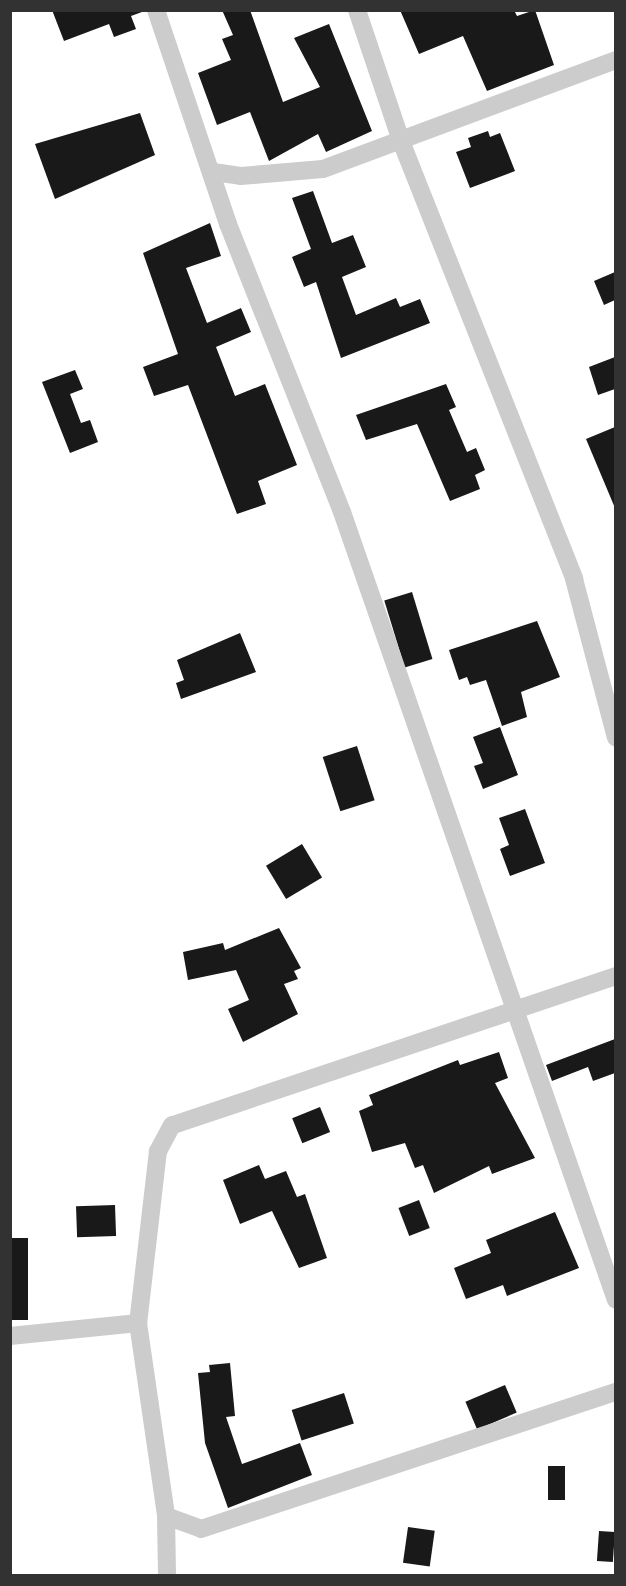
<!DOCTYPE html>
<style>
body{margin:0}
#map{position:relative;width:626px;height:1586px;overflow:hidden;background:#fff;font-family:"Fira Sans",sans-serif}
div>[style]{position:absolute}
.building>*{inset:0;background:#191919;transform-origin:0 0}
.street>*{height:18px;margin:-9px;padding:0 9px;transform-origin:9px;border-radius:9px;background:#ccc}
span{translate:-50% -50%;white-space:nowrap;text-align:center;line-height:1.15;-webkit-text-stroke:6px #fff;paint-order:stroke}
.frame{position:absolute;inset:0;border:12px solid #323232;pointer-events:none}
</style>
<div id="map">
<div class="building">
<div style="clip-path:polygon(52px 10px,142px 10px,142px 12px,131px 16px,136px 29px,114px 37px,109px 24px,64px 41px)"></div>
<div style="clip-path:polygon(222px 10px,250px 10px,283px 102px,320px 87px,294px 38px,329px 24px,372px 131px,326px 152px,318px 134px,269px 161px,250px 112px,217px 125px,198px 73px,231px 60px,222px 39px,233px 35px)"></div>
<div style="clip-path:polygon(400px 10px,514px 10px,517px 16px,535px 10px,554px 65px,487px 91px,463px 36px,419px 54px)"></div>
<div style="clip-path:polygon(140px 113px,155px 155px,55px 199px,35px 144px)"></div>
<div style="clip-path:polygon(488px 131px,490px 137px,500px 133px,515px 171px,470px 188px,456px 152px,471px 147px,468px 138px)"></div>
<div style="clip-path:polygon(313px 191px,332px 243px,353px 235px,366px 267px,342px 277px,356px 315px,396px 298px,400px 307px,420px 299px,430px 323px,341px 358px,316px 282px,304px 287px,292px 257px,311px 249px,292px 198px)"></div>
<div style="clip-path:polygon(210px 223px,221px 256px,186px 268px,207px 323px,241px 308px,251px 332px,216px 347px,235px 396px,265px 384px,297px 465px,258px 481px,266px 504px,237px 514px,188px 385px,154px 396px,143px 367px,178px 354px,143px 253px)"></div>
<div style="clip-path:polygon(615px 272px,615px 300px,604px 305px,594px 281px)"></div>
<div style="clip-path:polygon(615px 357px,615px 389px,598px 395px,589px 367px)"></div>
<div style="clip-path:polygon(75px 370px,83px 389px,70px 394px,81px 423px,90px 420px,98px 442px,70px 453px,42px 382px)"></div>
<div style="clip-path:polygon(446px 384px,456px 407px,449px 410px,467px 452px,476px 448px,485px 470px,475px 475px,480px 489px,450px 501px,417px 424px,366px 440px,356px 415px)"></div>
<div style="clip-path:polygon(615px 427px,615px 508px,586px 439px)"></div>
<div style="left:412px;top:592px;width:70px;height:29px;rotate:73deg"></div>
<div style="clip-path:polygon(537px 621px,560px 677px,521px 692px,527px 717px,502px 726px,486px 680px,470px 685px,467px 677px,459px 680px,449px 650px)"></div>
<div style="clip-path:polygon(240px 633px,256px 672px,181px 699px,176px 683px,184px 680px,177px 660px)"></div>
<div style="clip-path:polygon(500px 727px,518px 775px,483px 789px,474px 766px,483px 763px,473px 737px)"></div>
<div style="left:357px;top:746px;width:57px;height:36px;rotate:72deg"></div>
<div style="clip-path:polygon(525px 809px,545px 863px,510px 876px,500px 849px,509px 845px,499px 818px)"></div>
<div style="left:302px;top:844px;width:39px;height:42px;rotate:59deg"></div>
<div style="clip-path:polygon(279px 928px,301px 968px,294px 971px,298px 979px,284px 984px,298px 1014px,243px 1042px,228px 1009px,249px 1000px,236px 970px,188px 980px,183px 952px,223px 943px,225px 950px)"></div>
<div style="clip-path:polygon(615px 1039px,615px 1073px,593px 1081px,588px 1067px,552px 1081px,546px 1065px)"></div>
<div style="clip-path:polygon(499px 1052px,508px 1078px,495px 1083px,535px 1158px,492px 1174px,489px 1166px,434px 1193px,423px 1165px,415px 1168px,405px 1143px,372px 1152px,359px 1111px,373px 1105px,369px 1095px,458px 1060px,460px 1065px)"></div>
<div style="left:320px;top:1107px;width:27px;height:30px;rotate:68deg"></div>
<div style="clip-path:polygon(259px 1165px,265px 1179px,286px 1171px,297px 1197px,305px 1194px,327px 1258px,299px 1268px,272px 1211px,240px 1224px,223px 1180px)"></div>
<div style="left:419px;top:1200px;width:30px;height:22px;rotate:69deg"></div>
<div style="left:115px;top:1205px;width:31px;height:39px;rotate:88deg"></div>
<div style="clip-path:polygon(555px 1212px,579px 1268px,507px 1296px,503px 1285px,466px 1299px,454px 1268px,491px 1253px,486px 1240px)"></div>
<div style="left:10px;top:1238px;width:18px;height:82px"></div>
<div style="clip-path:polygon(230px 1363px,235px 1416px,226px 1417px,242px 1464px,300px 1443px,312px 1475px,228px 1508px,205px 1443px,198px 1373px,210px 1372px,209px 1365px)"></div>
<div style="left:505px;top:1385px;width:30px;height:43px;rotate:67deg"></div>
<div style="left:344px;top:1393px;width:32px;height:55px;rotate:72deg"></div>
<div style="left:565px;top:1466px;width:34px;height:17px;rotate:90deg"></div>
<div style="left:408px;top:1527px;width:27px;height:36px;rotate:8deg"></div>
<div style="left:599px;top:1531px;width:16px;height:30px;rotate:4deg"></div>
</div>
<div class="street">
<div style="left:156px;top:10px;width:226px;rotate:71.4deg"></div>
<div style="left:228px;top:224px;width:310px;rotate:68.4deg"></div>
<div style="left:342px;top:512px;width:834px;rotate:70.83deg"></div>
<div style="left:357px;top:10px;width:138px;rotate:71.4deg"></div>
<div style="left:401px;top:141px;width:471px;rotate:68.4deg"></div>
<div style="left:574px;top:579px;width:164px;rotate:75.2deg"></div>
<div style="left:213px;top:172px;width:28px;rotate:8deg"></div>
<div style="left:241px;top:176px;width:82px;rotate:-4.9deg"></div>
<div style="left:323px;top:169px;width:313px;rotate:-20.4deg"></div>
<div style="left:616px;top:976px;width:468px;rotate:161.4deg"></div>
<div style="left:172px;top:1125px;width:30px;rotate:118deg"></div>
<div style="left:158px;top:1151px;width:173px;rotate:96.6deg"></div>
<div style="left:138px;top:1323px;width:195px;rotate:81.7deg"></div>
<div style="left:166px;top:1516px;width:37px;rotate:20deg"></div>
<div style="left:201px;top:1529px;width:437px;rotate:-18.3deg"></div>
<div style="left:10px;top:1336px;width:129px;rotate:-5.8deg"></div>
<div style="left:166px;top:1516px;width:60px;rotate:89deg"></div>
</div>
<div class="frame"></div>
</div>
